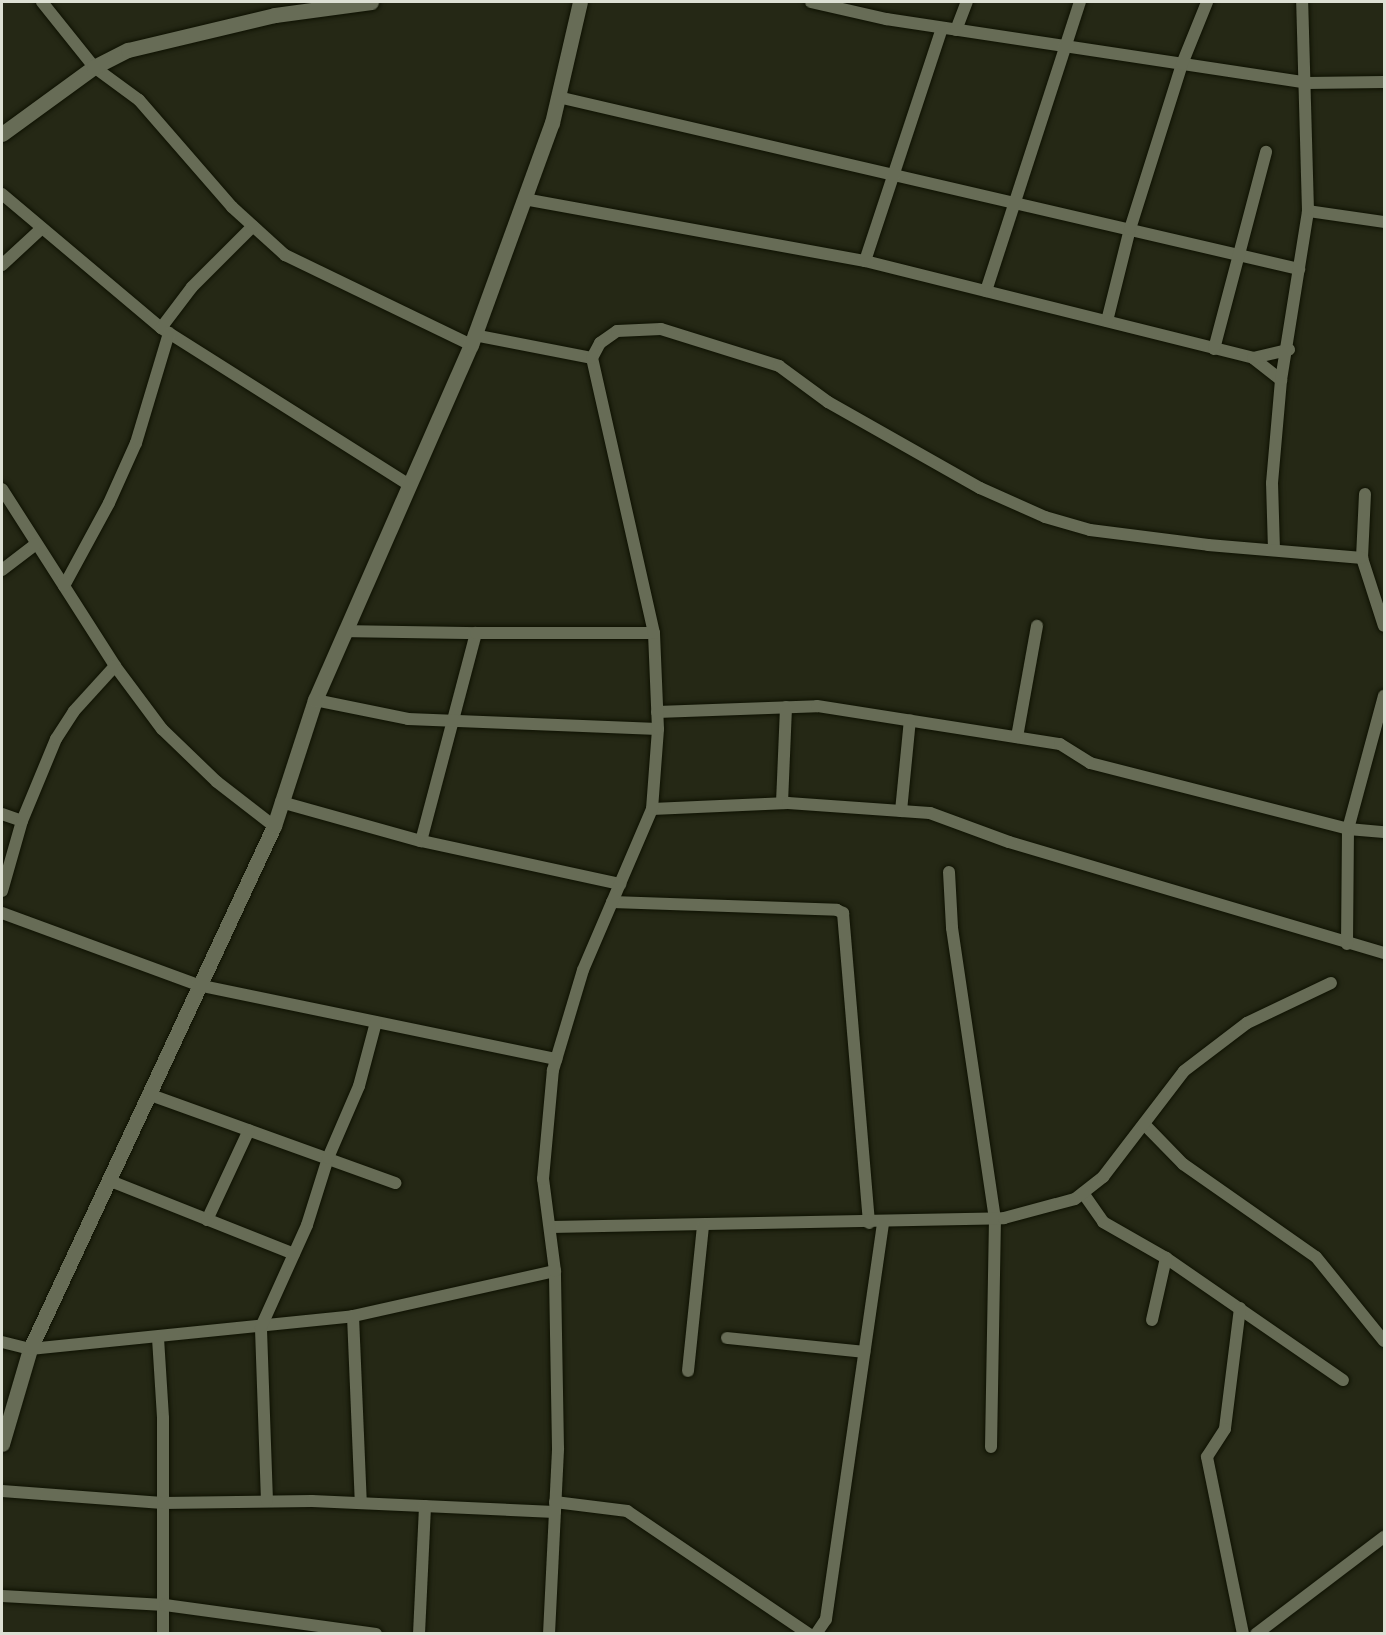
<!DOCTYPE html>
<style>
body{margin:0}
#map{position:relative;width:1386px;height:1635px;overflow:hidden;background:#252815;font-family:"Public Sans",sans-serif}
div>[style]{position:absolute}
.roads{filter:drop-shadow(0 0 2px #0e1102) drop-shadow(0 0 2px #0e1102)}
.minor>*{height:12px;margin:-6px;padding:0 6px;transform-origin:6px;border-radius:6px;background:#676c56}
.tertiary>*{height:15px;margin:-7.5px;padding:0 7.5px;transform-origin:7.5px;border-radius:7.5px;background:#676c56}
span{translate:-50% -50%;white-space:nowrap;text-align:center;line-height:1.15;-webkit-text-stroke:6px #1b1f0c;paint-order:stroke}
.frame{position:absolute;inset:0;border:3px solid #dde0d4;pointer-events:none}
</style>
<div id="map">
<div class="roads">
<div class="minor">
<div style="left:42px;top:2px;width:83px;rotate:51.3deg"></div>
<div style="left:94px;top:67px;width:56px;rotate:36.3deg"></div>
<div style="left:139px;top:100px;width:142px;rotate:49deg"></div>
<div style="left:232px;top:207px;width:72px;rotate:42.2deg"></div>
<div style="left:285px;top:255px;width:207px;rotate:25.8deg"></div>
<div style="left:811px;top:2px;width:77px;rotate:12.8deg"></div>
<div style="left:886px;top:19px;width:426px;rotate:8.6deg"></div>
<div style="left:1307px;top:83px;width:77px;rotate:-0.7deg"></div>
<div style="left:956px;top:30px;width:30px;rotate:-69deg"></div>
<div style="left:558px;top:97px;width:761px;rotate:13.07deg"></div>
<div style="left:2px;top:194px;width:208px;rotate:40.1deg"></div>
<div style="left:161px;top:328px;width:294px;rotate:32.3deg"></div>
<div style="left:524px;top:199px;width:347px;rotate:10.3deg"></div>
<div style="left:865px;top:261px;width:400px;rotate:14deg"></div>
<div style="left:1253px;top:358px;width:36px;rotate:38deg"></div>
<div style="left:1308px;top:211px;width:77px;rotate:8.2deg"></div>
<div style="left:865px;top:261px;width:245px;rotate:-71.7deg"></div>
<div style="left:2px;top:265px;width:54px;rotate:-42.8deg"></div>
<div style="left:986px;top:291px;width:304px;rotate:-72deg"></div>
<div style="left:1107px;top:321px;width:95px;rotate:-76deg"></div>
<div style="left:1130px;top:229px;width:173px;rotate:-72.5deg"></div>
<div style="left:1182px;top:64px;width:67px;rotate:-68deg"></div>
<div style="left:161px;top:328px;width:51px;rotate:-52.9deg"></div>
<div style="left:192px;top:287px;width:86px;rotate:-45deg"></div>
<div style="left:474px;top:335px;width:120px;rotate:11deg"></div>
<div style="left:1214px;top:349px;width:204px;rotate:-75.2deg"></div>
<div style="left:1253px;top:358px;width:37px;rotate:-13deg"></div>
<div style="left:2px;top:489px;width:210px;rotate:57.4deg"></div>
<div style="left:115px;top:666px;width:79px;rotate:53.3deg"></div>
<div style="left:162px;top:729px;width:76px;rotate:43.9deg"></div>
<div style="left:217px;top:782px;width:72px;rotate:37.7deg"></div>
<div style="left:1365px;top:494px;width:64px;rotate:92.7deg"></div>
<div style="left:1362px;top:558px;width:71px;rotate:72.1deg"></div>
<div style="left:1274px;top:550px;width:67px;rotate:-91.7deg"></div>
<div style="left:1272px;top:483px;width:103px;rotate:-85deg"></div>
<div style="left:1281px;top:380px;width:171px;rotate:-80.9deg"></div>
<div style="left:1308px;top:211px;width:209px;rotate:-91.6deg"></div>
<div style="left:2px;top:570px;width:43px;rotate:-37.4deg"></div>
<div style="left:64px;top:586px;width:94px;rotate:-61.5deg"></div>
<div style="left:109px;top:503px;width:66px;rotate:-65.8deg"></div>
<div style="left:136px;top:443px;width:115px;rotate:-73.3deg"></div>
<div style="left:345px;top:631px;width:131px;rotate:0.9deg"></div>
<div style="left:476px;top:633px;width:215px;rotate:104.8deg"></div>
<div style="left:476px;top:633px;width:178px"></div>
<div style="left:315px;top:700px;width:95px;rotate:11.5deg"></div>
<div style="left:408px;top:719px;width:250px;rotate:2.3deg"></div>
<div style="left:657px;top:712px;width:160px;rotate:-2.1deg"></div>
<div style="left:817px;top:706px;width:246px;rotate:8.9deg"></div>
<div style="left:1060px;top:744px;width:36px;rotate:32deg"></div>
<div style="left:1090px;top:763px;width:266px;rotate:14.3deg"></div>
<div style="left:1348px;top:829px;width:36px;rotate:5deg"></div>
<div style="left:1017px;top:737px;width:113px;rotate:-79.8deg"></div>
<div style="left:281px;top:802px;width:145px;rotate:15.6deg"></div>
<div style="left:421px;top:841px;width:204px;rotate:12.2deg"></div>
<div style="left:782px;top:803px;width:96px;rotate:-87.6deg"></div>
<div style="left:652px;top:809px;width:136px;rotate:-2.5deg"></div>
<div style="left:788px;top:803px;width:142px;rotate:4deg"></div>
<div style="left:930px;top:813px;width:84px;rotate:20.2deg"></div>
<div style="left:1009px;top:842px;width:391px;rotate:16.5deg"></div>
<div style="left:901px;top:811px;width:91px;rotate:-84.4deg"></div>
<div style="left:2px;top:814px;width:21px;rotate:19deg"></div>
<div style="left:949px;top:872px;width:56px;rotate:86.9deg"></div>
<div style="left:952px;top:928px;width:293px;rotate:81.6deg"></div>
<div style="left:995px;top:1218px;width:229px;rotate:91deg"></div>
<div style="left:2px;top:891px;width:73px;rotate:-74.1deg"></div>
<div style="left:22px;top:821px;width:89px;rotate:-67.5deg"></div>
<div style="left:56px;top:739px;width:33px;rotate:-57deg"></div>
<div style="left:74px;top:711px;width:61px;rotate:-47.7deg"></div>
<div style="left:612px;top:902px;width:225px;rotate:2deg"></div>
<div style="left:837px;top:910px;width:7px;rotate:27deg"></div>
<div style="left:843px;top:913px;width:311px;rotate:85.2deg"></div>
<div style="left:2px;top:913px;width:209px;rotate:20.2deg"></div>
<div style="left:198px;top:985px;width:366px;rotate:11.7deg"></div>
<div style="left:1347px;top:944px;width:115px;rotate:-89.5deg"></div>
<div style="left:1348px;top:829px;width:138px;rotate:-74.9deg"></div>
<div style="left:148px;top:1094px;width:263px;rotate:19.8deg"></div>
<div style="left:1144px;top:1124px;width:56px;rotate:45.7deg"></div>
<div style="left:1183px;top:1164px;width:162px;rotate:35deg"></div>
<div style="left:1316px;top:1257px;width:108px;rotate:51deg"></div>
<div style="left:108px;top:1180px;width:200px;rotate:21.7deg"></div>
<div style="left:1083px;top:1193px;width:35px;rotate:55deg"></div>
<div style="left:1103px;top:1222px;width:73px;rotate:29.7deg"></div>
<div style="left:1166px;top:1258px;width:215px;rotate:34.6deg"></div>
<div style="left:207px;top:1220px;width:99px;rotate:-65deg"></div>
<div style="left:551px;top:1227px;width:453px;rotate:-1.1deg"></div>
<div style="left:1004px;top:1218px;width:73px;rotate:-15deg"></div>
<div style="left:1075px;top:1199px;width:36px;rotate:-38deg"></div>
<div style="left:1103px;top:1177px;width:133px;rotate:-52.6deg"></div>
<div style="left:1184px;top:1071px;width:79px;rotate:-37.3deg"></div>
<div style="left:1247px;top:1023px;width:93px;rotate:-25.5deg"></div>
<div style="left:1240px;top:1308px;width:122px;rotate:97.1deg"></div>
<div style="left:1225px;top:1429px;width:33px;rotate:123deg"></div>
<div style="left:1207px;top:1457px;width:181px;rotate:78.5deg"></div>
<div style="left:353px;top:1316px;width:187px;rotate:87.6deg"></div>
<div style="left:1152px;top:1320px;width:64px;rotate:-77.3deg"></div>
<div style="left:158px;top:1338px;width:80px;rotate:86.4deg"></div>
<div style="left:163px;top:1418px;width:216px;rotate:90deg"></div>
<div style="left:727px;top:1338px;width:138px;rotate:5.8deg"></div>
<div style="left:2px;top:1342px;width:29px;rotate:14deg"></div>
<div style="left:30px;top:1349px;width:325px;rotate:-5.8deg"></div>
<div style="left:353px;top:1316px;width:207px;rotate:-12.6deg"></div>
<div style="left:688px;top:1371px;width:147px;rotate:-84.1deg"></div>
<div style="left:2px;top:1491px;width:161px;rotate:4.3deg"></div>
<div style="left:163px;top:1503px;width:149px;rotate:-0.8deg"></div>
<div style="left:312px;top:1501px;width:243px;rotate:2.6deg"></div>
<div style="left:267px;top:1501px;width:174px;rotate:-92deg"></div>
<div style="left:261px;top:1327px;width:112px;rotate:-65.7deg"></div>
<div style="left:307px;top:1225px;width:70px;rotate:-72.6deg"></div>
<div style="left:328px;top:1158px;width:78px;rotate:-66.7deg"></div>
<div style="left:359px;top:1086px;width:66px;rotate:-75.1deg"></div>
<div style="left:555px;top:1502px;width:73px;rotate:7.1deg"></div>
<div style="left:627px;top:1511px;width:220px;rotate:34.1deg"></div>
<div style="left:2px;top:1596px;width:163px;rotate:3.2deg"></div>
<div style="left:165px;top:1605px;width:213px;rotate:7.8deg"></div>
<div style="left:419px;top:1634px;width:128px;rotate:-87.3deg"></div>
<div style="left:549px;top:1634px;width:186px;rotate:-87.2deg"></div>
<div style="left:558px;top:1448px;width:177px;rotate:-91deg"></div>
<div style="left:555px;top:1271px;width:93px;rotate:-97.4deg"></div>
<div style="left:543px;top:1179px;width:109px;rotate:-84.8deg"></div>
<div style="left:553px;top:1070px;width:104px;rotate:-73.3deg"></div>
<div style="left:583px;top:970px;width:175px;rotate:-66.8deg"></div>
<div style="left:652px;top:809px;width:80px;rotate:-85.7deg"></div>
<div style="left:658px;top:729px;width:96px;rotate:-92.4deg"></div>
<div style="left:654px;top:633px;width:282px;rotate:-102.7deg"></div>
<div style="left:592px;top:358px;width:17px;rotate:-62deg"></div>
<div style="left:600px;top:343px;width:21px;rotate:-35deg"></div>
<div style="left:617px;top:331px;width:44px;rotate:-2.6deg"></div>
<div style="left:661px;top:329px;width:124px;rotate:17.4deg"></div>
<div style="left:779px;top:366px;width:61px;rotate:36.3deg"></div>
<div style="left:828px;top:402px;width:175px;rotate:29.5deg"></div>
<div style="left:980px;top:488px;width:71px;rotate:24deg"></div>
<div style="left:1045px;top:517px;width:47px;rotate:16.1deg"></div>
<div style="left:1090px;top:530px;width:119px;rotate:7.2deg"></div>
<div style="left:1208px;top:545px;width:155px;rotate:4.8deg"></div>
<div style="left:816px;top:1634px;width:18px;rotate:-56deg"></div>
<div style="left:826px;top:1619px;width:400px;rotate:-81.8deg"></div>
<div style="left:1256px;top:1634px;width:161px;rotate:-37.2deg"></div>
</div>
<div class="tertiary">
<div style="left:2px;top:134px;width:114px;rotate:-36.1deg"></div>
<div style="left:94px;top:67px;width:38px;rotate:-27deg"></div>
<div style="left:128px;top:50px;width:151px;rotate:-13.4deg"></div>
<div style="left:275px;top:15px;width:97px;rotate:-7.7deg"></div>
<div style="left:2px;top:1444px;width:99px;rotate:-73.6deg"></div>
<div style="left:30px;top:1349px;width:577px;rotate:-64.99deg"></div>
<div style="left:274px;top:826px;width:133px;rotate:-72deg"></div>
<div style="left:315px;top:700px;width:388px;rotate:-66.3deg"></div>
<div style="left:471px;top:345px;width:236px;rotate:-70deg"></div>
<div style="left:552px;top:123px;width:124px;rotate:-77deg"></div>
</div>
</div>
<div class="frame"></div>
</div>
